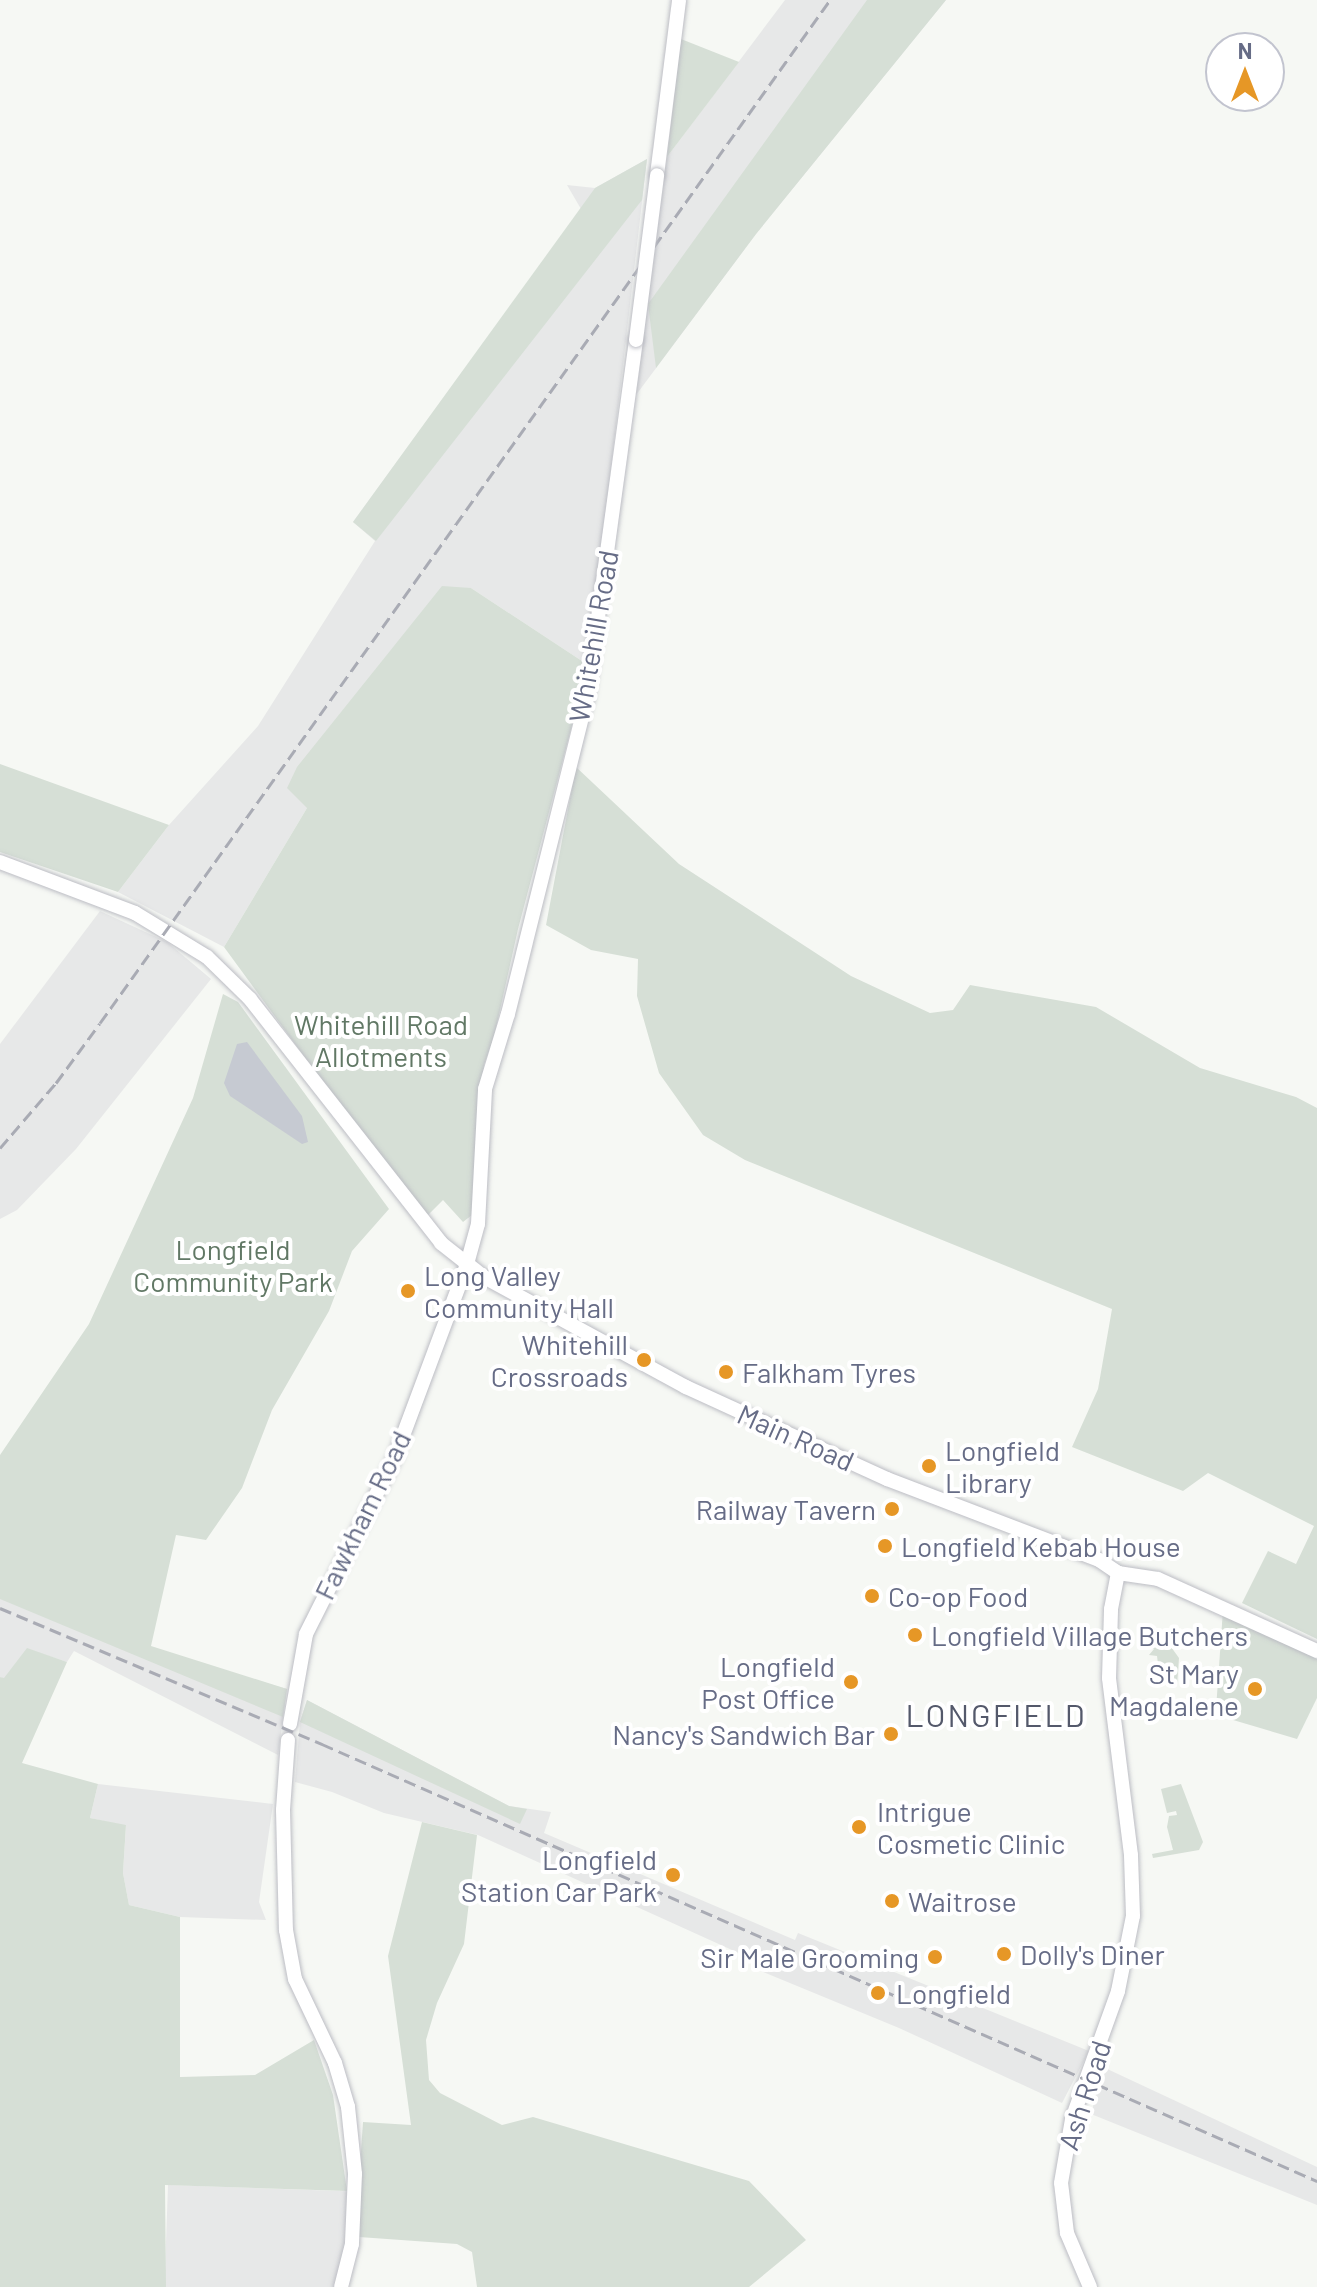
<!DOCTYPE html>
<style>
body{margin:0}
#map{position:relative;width:1317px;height:2287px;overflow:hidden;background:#f6f8f4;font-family:Barlow,sans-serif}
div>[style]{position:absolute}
.built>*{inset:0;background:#e7e8e8;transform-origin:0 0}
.green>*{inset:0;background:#d6dfd6}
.water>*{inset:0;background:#c6cad2}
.roads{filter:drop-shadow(0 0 2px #bcbdc4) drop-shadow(0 0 2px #bcbdc4)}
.secondary>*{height:14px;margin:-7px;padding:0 7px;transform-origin:7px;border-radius:7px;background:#fff}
.rail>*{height:3px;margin-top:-1.5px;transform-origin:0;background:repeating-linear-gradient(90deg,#a9abb4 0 12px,transparent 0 18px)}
.bridges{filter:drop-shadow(0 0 2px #bcbdc4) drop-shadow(0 0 2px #bcbdc4)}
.secondary-bridge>*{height:14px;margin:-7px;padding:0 7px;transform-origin:7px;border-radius:7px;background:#fff}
.dots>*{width:22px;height:22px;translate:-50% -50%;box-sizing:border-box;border:4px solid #fff;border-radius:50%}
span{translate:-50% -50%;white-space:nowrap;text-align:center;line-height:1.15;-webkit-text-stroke:8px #fff;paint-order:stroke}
.street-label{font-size:28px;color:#666c86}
.park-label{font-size:28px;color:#617865}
.poi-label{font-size:28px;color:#666c86}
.left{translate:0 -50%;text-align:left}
.right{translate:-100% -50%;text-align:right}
.quarter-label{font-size:32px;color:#54596b;letter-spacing:2px}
.north{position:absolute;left:1205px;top:32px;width:80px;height:80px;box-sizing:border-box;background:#fff;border:2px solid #c2c4cf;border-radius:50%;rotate:0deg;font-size:22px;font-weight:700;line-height:32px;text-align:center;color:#666c86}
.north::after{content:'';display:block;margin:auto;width:28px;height:36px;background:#e69726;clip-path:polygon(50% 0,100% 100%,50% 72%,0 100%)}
</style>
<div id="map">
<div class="built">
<div style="clip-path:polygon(785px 0,946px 0,756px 234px,636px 395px,667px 157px)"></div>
<div style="clip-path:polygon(647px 159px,588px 665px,471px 588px,307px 808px,224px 947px,118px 892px,169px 825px,258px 726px,375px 541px,353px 522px,581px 209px,567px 185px,595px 188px)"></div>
<div style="clip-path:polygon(100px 911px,167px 942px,211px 979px,76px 1149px,17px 1210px,0 1219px,0 1044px)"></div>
<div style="clip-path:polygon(0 1588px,111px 1638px,287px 1689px,278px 1755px,74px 1651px,67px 1662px,27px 1649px,4px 1679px,0 1677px)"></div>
<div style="clip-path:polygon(307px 1700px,509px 1806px,551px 1812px,544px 1833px,795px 1940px,798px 1933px,1089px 2051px,1062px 2103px,899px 2028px,761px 1971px,763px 1965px,754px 1960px,478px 1835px,384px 1813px,332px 1792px,295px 1782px,300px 1722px)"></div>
<div style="clip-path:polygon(98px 1784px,273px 1804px,259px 1902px,266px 1920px,180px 1917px,129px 1905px,123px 1873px,126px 1826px,90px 1818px)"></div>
<div style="clip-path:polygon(1103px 2067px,1317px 2167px,1317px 2205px,1091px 2114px)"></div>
<div style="left:168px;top:2185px;width:179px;height:102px;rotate:2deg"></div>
</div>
<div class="green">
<div style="clip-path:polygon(867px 0,946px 0,756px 234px,656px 368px,648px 304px)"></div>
<div style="clip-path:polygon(681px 39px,739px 62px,667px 157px)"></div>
<div style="clip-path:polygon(647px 159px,642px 200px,376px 541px,353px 522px,595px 188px)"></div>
<div style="clip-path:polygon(442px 586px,471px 588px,588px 665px,518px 929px,494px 1037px,484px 1065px,472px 1215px,463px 1222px,443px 1200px,428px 1215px,336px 1100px,224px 947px,307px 808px,287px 788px,297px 767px)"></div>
<div style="clip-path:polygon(0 764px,169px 825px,118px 892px,0 852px)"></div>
<div style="clip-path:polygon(576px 767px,679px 864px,851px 976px,930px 1013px,953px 1010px,970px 985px,1096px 1007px,1200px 1068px,1296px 1097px,1317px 1108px,1317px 1639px,1242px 1603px,1268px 1551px,1296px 1564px,1314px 1526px,1208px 1473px,1183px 1491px,1072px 1447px,1098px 1389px,1112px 1309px,745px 1160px,703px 1135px,659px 1073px,637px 996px,638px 959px,591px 950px,546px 925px)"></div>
<div style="clip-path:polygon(223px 994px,238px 1002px,389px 1209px,352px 1251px,329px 1311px,272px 1410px,242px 1488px,206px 1540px,176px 1535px,151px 1646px,287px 1689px,283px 1717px,0 1599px,0 1455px,89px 1324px,193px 1098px)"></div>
<div style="clip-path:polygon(1223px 1610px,1317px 1656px,1317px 1698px,1297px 1739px,1223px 1717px,1216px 1709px)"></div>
<div style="clip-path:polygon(1151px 1632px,1161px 1633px,1179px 1658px,1177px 1686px,1149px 1682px,1151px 1670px,1156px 1670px,1158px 1664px,1157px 1656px,1149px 1655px,1154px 1649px,1150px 1648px)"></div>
<div style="clip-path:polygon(27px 1648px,67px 1662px,22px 1763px,98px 1784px,90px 1818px,126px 1825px,123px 1873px,129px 1905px,180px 1917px,180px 2077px,255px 2075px,314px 2040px,333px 2095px,347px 2191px,165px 2185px,166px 2287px,0 2287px,0 1677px,4px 1678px)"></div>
<div style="clip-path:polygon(307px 1700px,509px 1806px,527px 1809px,520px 1824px,300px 1722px)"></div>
<div style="clip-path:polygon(1181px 1784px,1203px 1842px,1199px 1850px,1153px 1858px,1152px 1854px,1173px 1850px,1167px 1827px,1169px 1816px,1177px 1815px,1176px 1811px,1167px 1813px,1161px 1789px)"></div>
<div style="clip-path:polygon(422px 1822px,477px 1835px,464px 1944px,437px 2003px,426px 2040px,429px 2080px,440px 2093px,502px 2125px,533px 2117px,749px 2181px,806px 2240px,749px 2287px,477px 2287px,472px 2252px,457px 2244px,359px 2237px,357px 2210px,363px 2122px,411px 2125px,388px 1956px)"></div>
</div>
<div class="water">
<div style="clip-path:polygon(247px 1042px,302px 1116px,308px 1142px,302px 1144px,230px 1096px,224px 1083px,237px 1044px)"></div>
</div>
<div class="roads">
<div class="secondary">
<div style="left:657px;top:175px;width:176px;rotate:-82.8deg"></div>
<div style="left:0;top:862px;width:144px;rotate:20.7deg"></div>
<div style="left:135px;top:913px;width:84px;rotate:31.4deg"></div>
<div style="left:207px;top:957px;width:60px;rotate:44.3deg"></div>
<div style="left:250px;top:999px;width:310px;rotate:51.9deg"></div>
<div style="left:441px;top:1243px;width:55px;rotate:38.3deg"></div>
<div style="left:484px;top:1277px;width:230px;rotate:28.6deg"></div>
<div style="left:686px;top:1387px;width:221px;rotate:24.6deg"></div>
<div style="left:887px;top:1479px;width:227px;rotate:20.9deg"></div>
<div style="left:1099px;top:1560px;width:23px;rotate:34deg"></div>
<div style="left:1118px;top:1573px;width:40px;rotate:8.5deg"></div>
<div style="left:1158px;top:1579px;width:175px;rotate:24.4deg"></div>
<div style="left:290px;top:1724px;width:91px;rotate:-79.9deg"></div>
<div style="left:306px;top:1634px;width:198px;rotate:-63.3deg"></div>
<div style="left:395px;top:1457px;width:206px;rotate:-69.5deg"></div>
<div style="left:467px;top:1264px;width:41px;rotate:-74.6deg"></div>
<div style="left:478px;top:1224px;width:135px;rotate:-87deg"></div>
<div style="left:485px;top:1089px;width:78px;rotate:-73deg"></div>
<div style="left:508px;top:1014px;width:326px;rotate:-76deg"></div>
<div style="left:587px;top:698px;width:361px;rotate:-82.2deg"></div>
<div style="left:288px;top:1740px;width:70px;rotate:94.1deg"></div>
<div style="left:283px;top:1810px;width:120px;rotate:88.6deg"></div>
<div style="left:286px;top:1930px;width:50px;rotate:79.6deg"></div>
<div style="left:295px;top:1979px;width:93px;rotate:64.5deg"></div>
<div style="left:335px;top:2063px;width:46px;rotate:73.5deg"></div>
<div style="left:348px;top:2107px;width:67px;rotate:84deg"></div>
<div style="left:355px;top:2174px;width:70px;rotate:92.5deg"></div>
<div style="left:352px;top:2244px;width:44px;rotate:104.3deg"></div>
<div style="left:1090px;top:2287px;width:59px;rotate:-113.1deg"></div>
<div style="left:1067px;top:2233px;width:50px;rotate:-96.8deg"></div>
<div style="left:1061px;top:2183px;width:65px;rotate:-80.2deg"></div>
<div style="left:1072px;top:2119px;width:136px;rotate:-70.2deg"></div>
<div style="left:1118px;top:1991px;width:76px;rotate:-78.7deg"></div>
<div style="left:1133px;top:1916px;width:61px;rotate:-91.9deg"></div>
<div style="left:1131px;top:1855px;width:178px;rotate:-97.1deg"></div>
<div style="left:1109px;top:1678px;width:69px;rotate:-88.3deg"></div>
<div style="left:1111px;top:1609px;width:37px;rotate:-79deg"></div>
</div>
</div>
<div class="rail">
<div style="left:0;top:1148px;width:86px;rotate:-49.3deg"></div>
<div style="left:56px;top:1083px;width:74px;rotate:-53.7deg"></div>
<div style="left:100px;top:1023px;width:1257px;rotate:-54.49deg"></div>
<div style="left:0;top:1608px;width:350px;rotate:22.9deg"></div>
<div style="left:322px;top:1744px;width:1087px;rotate:23.71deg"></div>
</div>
<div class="bridges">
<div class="secondary-bridge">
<div style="left:636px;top:340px;width:166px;rotate:-82.7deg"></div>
</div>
</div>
<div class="dots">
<div style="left:408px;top:1291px;background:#e69726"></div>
<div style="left:644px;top:1360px;background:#e69726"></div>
<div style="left:726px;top:1372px;background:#e69726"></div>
<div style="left:929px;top:1466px;background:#e69726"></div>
<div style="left:892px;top:1509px;background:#e69726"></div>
<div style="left:885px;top:1546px;background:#e69726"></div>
<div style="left:872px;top:1596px;background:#e69726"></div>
<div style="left:915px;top:1635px;background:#e69726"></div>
<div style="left:851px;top:1682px;background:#e69726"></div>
<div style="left:1255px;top:1689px;background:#e69726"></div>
<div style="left:891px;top:1734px;background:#e69726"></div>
<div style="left:859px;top:1827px;background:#e69726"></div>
<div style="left:673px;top:1875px;background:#e69726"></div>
<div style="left:892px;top:1901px;background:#e69726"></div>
<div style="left:1004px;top:1954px;background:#e69726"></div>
<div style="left:935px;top:1957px;background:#e69726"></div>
<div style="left:878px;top:1993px;background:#e69726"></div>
</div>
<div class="street-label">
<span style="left:593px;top:636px;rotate:-80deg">Whitehill Road</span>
<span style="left:796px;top:1437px;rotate:24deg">Main Road</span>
<span style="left:362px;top:1515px;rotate:-64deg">Fawkham Road</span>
<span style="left:1084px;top:2095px;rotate:-72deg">Ash Road</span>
</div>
<div class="park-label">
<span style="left:381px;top:1040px">Whitehill Road<br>Allotments</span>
<span style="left:233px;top:1265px">Longfield<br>Community Park</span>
</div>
<div class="poi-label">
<span class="left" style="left:424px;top:1291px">Long Valley<br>Community Hall</span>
<span class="right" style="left:628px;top:1360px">Whitehill<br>Crossroads</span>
<span class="left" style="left:742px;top:1372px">Falkham Tyres</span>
<span class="left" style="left:945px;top:1466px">Longfield<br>Library</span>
<span class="right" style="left:876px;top:1509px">Railway Tavern</span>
<span class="left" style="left:901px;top:1546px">Longfield Kebab House</span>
<span class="left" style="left:888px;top:1596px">Co-op Food</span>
<span class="left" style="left:931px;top:1635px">Longfield Village Butchers</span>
<span class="right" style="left:835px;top:1682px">Longfield<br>Post Office</span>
<span class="right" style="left:1239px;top:1689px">St Mary<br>Magdalene</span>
<span class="right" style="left:875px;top:1734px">Nancy's Sandwich Bar</span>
<span class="left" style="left:877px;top:1827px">Intrigue<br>Cosmetic Clinic</span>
<span class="right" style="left:657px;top:1875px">Longfield<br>Station Car Park</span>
<span class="left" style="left:908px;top:1901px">Waitrose</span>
<span class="left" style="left:1020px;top:1954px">Dolly's Diner</span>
<span class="right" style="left:919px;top:1957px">Sir Male Grooming</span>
<span class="left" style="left:896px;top:1993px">Longfield</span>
</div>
<div class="quarter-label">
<span style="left:996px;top:1714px">LONGFIELD</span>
</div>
<div class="north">N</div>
</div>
